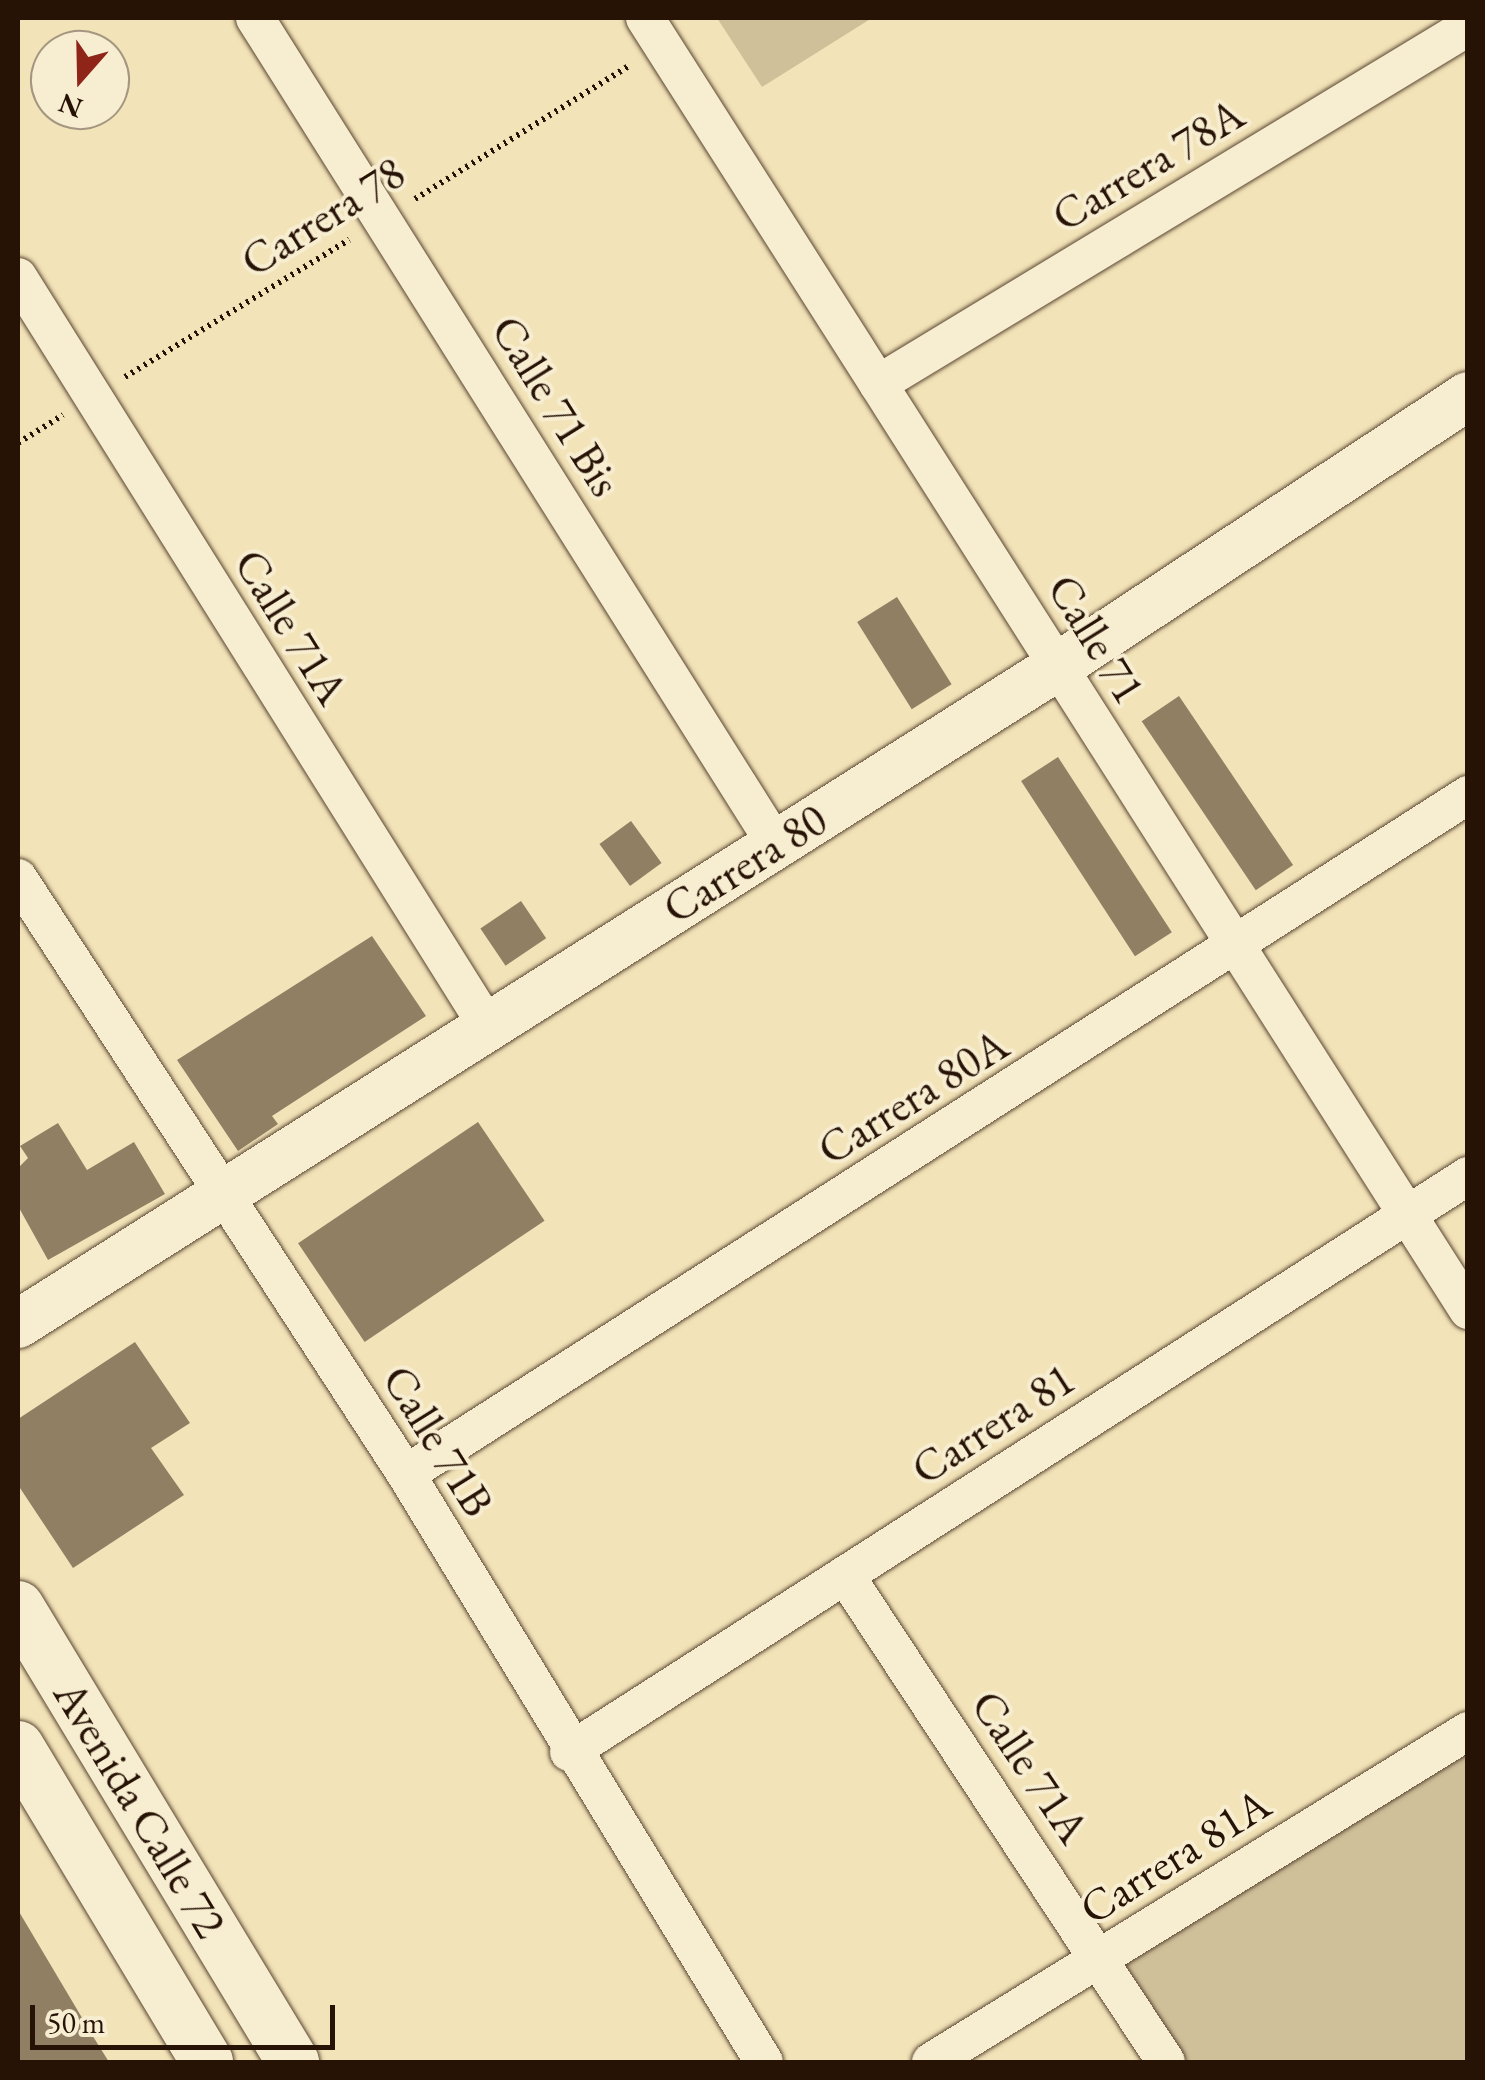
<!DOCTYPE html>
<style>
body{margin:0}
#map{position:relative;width:1485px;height:2080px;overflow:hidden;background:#f3e3b8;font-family:"EB Garamond",serif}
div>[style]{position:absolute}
.green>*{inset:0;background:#d0c09a}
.building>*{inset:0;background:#917f63;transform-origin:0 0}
.path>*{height:6px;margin-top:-3px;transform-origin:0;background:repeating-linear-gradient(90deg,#271306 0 2.5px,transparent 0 7.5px)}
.roads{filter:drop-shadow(0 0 2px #5a4732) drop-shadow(0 0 2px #5a4732)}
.minor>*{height:38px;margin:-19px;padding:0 19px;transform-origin:19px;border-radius:19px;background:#f7edd1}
.tertiary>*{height:48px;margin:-24px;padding:0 24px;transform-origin:24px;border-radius:24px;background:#f7edd1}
.secondary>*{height:52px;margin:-26px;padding:0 26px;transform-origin:26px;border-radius:26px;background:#f7edd1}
span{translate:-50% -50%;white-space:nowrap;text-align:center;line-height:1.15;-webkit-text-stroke:8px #f7edd1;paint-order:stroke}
.street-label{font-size:45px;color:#271306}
.frame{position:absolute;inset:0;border:20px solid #271306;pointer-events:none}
.north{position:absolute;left:30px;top:30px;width:100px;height:100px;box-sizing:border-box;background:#f7edd1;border:2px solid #a49680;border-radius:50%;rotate:200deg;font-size:28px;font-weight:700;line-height:40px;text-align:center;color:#271306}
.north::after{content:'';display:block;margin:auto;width:35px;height:45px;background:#8f2418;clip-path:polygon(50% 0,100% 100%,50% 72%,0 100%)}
.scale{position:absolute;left:30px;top:2005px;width:305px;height:45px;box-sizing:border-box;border:5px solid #271306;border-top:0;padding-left:12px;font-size:30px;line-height:35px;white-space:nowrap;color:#271306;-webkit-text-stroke:8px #f7edd1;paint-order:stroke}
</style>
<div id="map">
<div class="green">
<div style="clip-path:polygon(717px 18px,872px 18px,762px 87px)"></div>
<div style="clip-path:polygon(1467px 1742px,1467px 2062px,1187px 2062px,1123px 1961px)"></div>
</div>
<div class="building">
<div style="left:897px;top:597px;width:103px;height:47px;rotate:58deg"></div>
<div style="left:1179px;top:696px;width:204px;height:45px;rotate:56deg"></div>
<div style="left:1058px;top:757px;width:209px;height:44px;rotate:57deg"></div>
<div style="left:631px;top:821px;width:52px;height:39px;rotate:54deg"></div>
<div style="left:521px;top:901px;width:45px;height:49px;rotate:56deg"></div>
<div style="clip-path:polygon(372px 936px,426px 1016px,272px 1116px,278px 1124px,238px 1151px,177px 1060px)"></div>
<div style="left:478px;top:1122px;width:119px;height:217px;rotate:56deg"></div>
<div style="clip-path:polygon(58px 1123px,87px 1170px,134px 1142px,165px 1194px,48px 1260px,18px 1206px,18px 1168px,28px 1158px,20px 1146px)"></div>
<div style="clip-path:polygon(135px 1342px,190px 1423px,151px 1448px,184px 1495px,73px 1568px,18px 1485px,18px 1419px)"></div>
<div style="clip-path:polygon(18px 1910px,94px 2038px,109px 2062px,18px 2062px)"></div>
</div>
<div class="path">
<div style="left:415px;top:199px;width:252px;rotate:-31.9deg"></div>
<div style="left:125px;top:377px;width:263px;rotate:-31.5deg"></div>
<div style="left:18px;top:443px;width:53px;rotate:-31.9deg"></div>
</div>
<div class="roads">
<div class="minor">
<div style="left:255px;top:18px;width:977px;rotate:57.79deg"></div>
<div style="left:645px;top:18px;width:1532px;rotate:57.5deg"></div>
<div style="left:18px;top:277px;width:885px;rotate:57.93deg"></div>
<div style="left:878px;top:384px;width:690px;rotate:-31.18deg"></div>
<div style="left:18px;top:878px;width:711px;rotate:56.94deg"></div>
<div style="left:406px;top:1474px;width:688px;rotate:58.67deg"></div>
<div style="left:406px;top:1474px;width:1261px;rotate:-32.59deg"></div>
<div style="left:845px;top:1575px;width:583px;rotate:56.61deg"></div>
<div style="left:569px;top:1752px;width:1068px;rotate:-32.65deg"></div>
<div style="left:931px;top:2062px;width:631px;rotate:-31.65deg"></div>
</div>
<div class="tertiary">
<div style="left:18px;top:1324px;width:1229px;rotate:-32.31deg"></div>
<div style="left:1057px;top:667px;width:492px;rotate:-33.4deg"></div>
</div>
<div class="secondary">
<div style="left:18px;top:1607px;width:532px;rotate:58.85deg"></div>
<div style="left:18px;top:1747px;width:367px;rotate:59deg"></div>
</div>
</div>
<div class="street-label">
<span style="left:1148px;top:165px;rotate:-31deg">Carrera 78A</span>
<span style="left:323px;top:217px;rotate:-32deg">Carrera 78</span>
<span style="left:556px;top:406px;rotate:58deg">Calle 71 Bis</span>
<span style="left:291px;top:627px;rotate:58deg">Calle 71A</span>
<span style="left:1096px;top:639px;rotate:58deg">Calle 71</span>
<span style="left:745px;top:864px;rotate:-32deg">Carrera 80</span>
<span style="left:913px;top:1097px;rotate:-32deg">Carrera 80A</span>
<span style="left:993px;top:1424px;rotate:-33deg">Carrera 81</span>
<span style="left:438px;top:1441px;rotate:58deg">Calle 71B</span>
<span style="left:1030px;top:1767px;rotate:56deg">Calle 71A</span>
<span style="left:140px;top:1809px;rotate:59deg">Avenida Calle 72</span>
<span style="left:1175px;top:1856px;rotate:-32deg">Carrera 81A</span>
</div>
<div class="frame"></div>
<div class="north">N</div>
<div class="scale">50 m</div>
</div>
